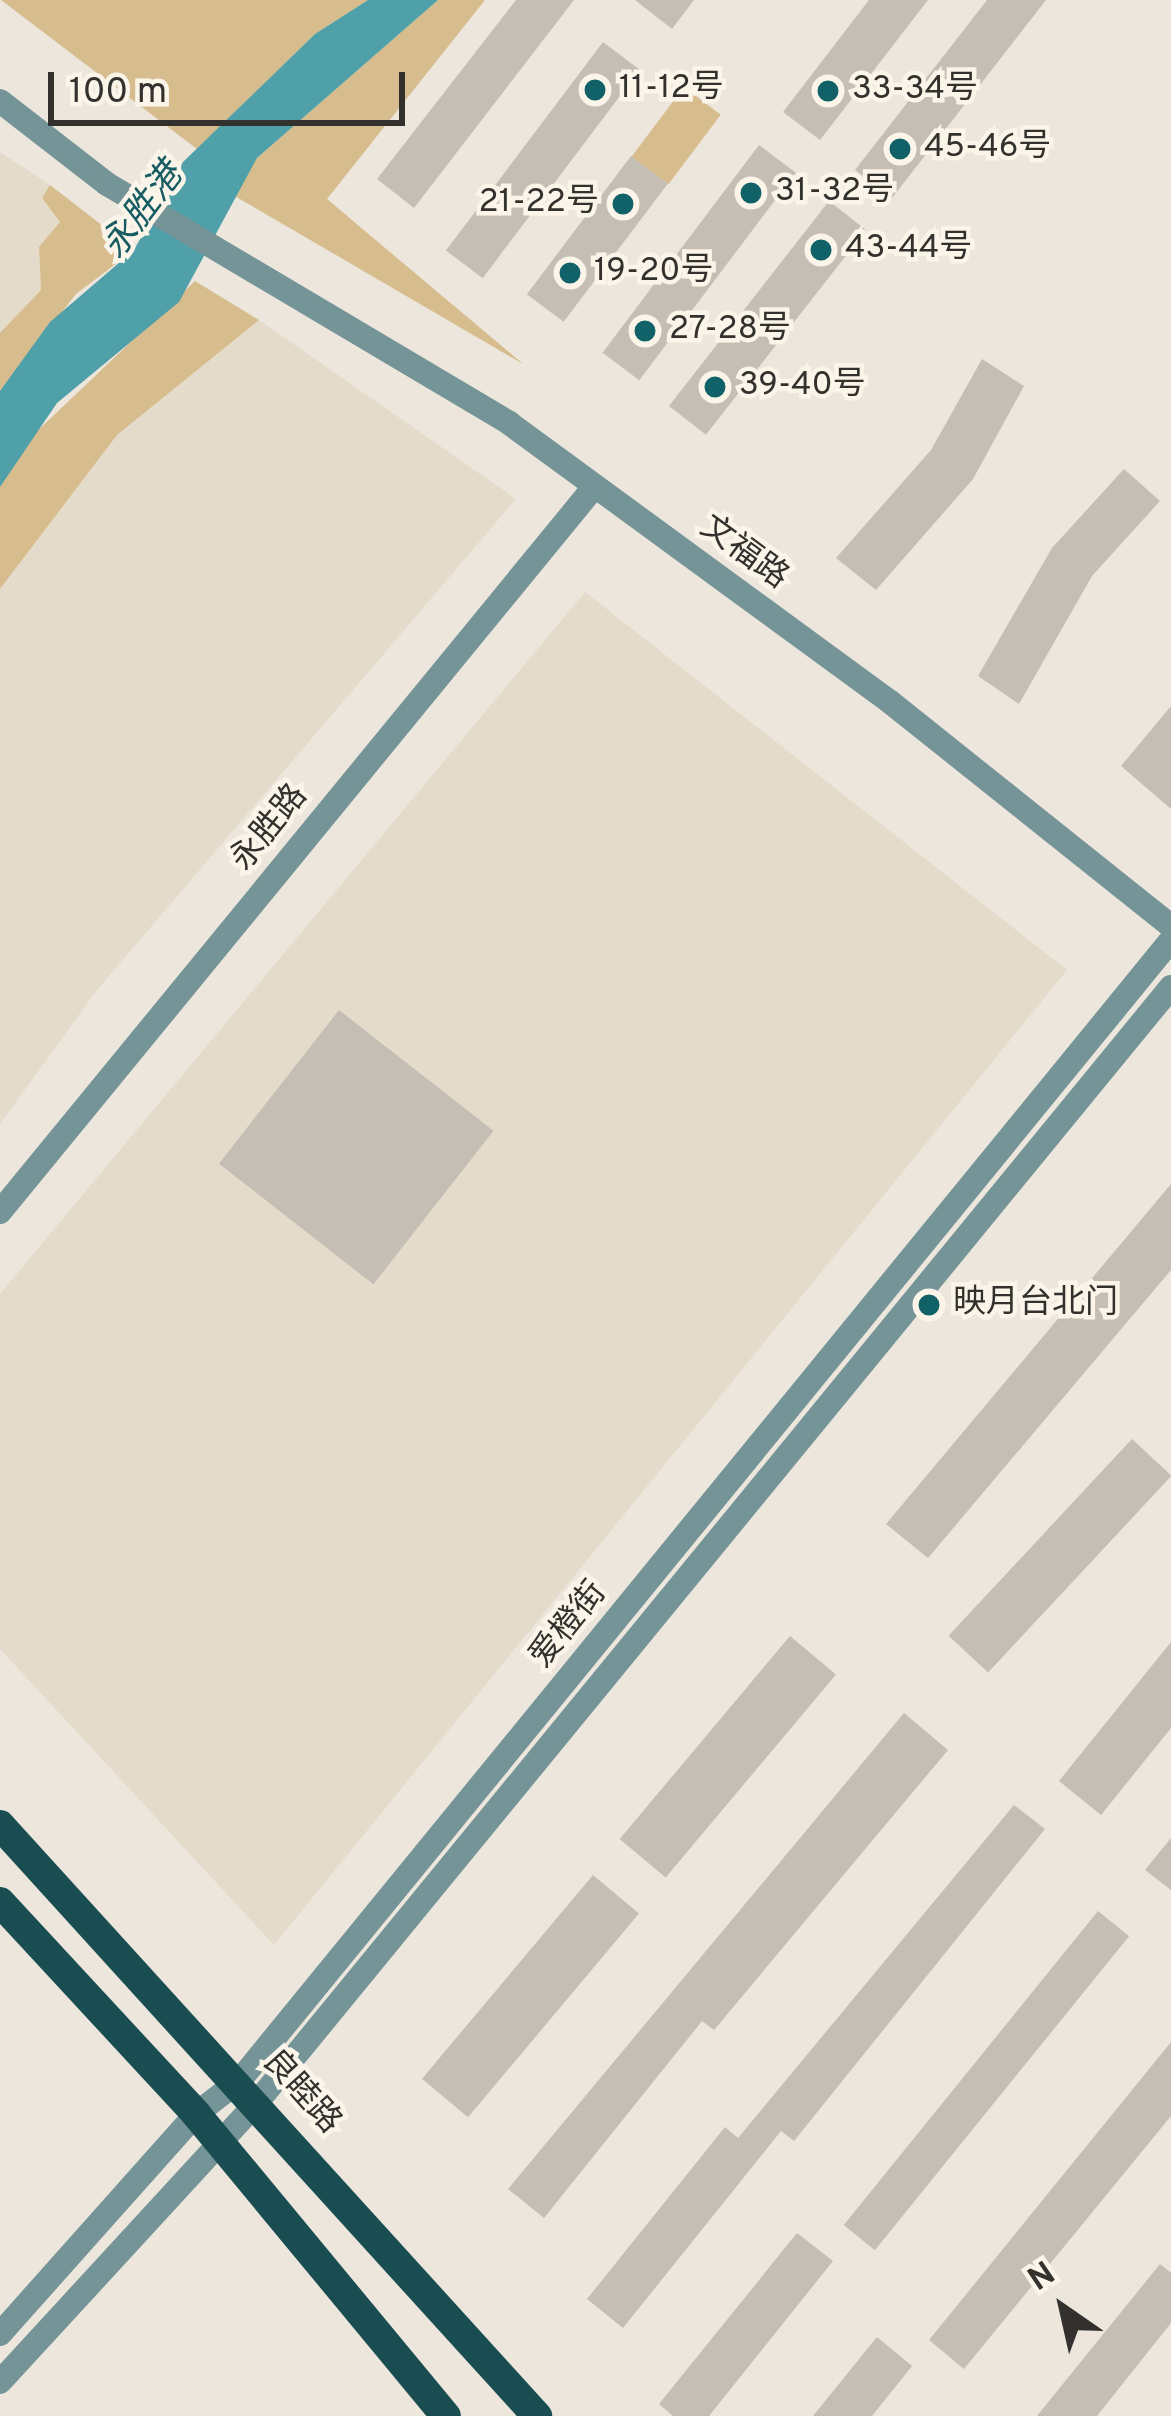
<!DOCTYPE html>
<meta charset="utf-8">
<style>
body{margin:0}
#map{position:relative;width:1171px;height:2416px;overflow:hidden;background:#ece6dc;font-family:Overpass,"Noto Sans SC",sans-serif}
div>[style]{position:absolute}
.built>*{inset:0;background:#e5dbca}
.green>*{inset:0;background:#d7bc8e;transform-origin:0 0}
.water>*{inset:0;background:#4fa0a8}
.building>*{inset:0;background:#c4beb4;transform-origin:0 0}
.minor>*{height:24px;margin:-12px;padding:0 12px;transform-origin:12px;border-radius:12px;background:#749497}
.major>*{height:30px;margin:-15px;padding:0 15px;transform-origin:15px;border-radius:15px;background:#194d52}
.dots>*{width:33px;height:33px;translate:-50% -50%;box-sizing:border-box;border:6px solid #faf4e9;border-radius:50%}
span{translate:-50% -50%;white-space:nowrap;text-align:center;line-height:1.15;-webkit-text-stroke:9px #faf4e9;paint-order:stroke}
.poi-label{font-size:33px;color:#33312d}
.left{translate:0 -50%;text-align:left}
.right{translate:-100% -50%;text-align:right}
.street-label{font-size:33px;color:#33312d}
.water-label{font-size:36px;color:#175c62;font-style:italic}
.north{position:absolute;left:1003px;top:2248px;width:120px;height:120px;-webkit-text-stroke:9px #faf4e9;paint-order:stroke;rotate:326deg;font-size:33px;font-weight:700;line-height:48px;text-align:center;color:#33312d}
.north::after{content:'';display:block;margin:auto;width:42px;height:54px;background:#33312d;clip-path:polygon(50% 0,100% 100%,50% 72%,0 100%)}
.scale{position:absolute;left:48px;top:72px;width:357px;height:54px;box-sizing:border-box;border:6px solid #33312d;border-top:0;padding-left:15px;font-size:36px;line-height:42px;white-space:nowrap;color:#33312d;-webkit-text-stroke:9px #faf4e9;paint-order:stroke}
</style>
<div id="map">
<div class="built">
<div style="clip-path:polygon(0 152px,50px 185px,42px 198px,60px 222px,39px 247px,41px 290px,0 334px)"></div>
<div style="clip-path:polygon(259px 320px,516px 499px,97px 990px,0 1124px,0 589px,117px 435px)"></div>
<div style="clip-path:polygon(585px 592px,1067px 970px,274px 1945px,0 1649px,0 1294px)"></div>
</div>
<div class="green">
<div style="clip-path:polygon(1px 0,368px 0,315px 34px,197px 149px)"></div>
<div style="clip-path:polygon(438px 0,485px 0,327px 199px,523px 364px,233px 195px,257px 158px)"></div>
<div style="left:684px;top:87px;width:46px;height:87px;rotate:37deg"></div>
<div style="clip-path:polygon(50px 185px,134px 250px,76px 294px,0 391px,0 333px,41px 290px,39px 247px,60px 222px,42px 198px)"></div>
<div style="clip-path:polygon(195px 281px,259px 320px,117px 435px,0 589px,0 487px,32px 436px)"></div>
</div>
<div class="water">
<div style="clip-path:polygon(368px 0,438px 0,257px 158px,179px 302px,57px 403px,0 487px,0 391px,50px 322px,134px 250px,183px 162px,315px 34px)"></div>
</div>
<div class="building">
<div style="clip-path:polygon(516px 0,574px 0,414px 208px,377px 179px)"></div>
<div style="clip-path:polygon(635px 0,694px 0,672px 29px)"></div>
<div style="clip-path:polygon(869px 0,928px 0,820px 140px,783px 112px)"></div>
<div style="clip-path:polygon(987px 0,1046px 0,892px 198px,855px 170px)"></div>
<div style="left:603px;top:42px;width:46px;height:261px;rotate:37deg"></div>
<div style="left:759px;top:145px;width:46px;height:260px;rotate:37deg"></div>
<div style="left:631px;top:156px;width:46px;height:173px;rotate:37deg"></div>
<div style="left:829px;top:201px;width:47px;height:260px;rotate:38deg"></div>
<div style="clip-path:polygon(982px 359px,1024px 386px,973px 479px,876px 590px,836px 558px,931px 450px)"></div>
<div style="clip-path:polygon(1124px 469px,1160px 501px,1092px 576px,1019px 704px,978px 676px,1052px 548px)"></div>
<div style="clip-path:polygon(1171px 706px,1171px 809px,1121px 766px)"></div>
<div style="left:339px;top:1010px;width:196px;height:195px;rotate:38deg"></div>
<div style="clip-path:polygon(1171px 1184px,1171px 1270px,928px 1558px,886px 1524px)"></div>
<div style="left:1132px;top:1439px;width:54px;height:269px;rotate:43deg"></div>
<div style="left:790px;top:1636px;width:60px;height:265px;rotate:40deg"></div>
<div style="clip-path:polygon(1171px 1642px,1171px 1728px,1101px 1815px,1059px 1781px)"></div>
<div style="clip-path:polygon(904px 1713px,948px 1750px,714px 2030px,702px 2021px,544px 2218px,508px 2189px)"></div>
<div style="clip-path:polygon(1014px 1805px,1045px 1829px,794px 2141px,781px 2131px,623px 2328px,587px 2299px,725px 2127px,738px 2138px)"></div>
<div style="clip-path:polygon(1171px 1838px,1171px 1890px,1145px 1870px)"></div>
<div style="left:593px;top:1875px;width:60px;height:266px;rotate:40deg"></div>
<div style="left:1098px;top:1911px;width:40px;height:404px;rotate:39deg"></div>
<div style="clip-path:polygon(1171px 2042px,1171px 2116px,964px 2369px,929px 2340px)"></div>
<div style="clip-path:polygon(797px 2233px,833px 2261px,709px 2416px,673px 2416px,659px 2404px)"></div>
<div style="clip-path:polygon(1160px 2264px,1171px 2273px,1171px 2323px,1097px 2416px,1037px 2416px)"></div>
<div style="clip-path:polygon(877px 2337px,912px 2366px,872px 2416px,813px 2416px)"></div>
</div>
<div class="minor">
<div style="left:0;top:101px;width:135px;rotate:37.8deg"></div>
<div style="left:107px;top:184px;width:468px;rotate:30.7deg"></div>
<div style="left:509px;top:423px;width:471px;rotate:36.2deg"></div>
<div style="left:889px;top:701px;width:361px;rotate:38.6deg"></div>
<div style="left:0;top:1212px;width:937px;rotate:-50.67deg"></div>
<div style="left:0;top:2334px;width:295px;rotate:-48.3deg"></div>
<div style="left:196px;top:2114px;width:56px;rotate:-37.7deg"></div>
<div style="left:240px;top:2080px;width:1472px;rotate:-50.76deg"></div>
<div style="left:0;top:2382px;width:383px;rotate:-47.4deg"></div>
<div style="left:259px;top:2100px;width:1439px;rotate:-50.67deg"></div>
</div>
<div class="major">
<div style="left:0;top:1825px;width:799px;rotate:47.74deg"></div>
<div style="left:0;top:1902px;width:289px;rotate:47.2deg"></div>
<div style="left:196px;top:2114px;width:392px;rotate:50.4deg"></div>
</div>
<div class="dots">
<div style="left:595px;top:90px;background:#116168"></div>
<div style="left:828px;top:91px;background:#116168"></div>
<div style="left:900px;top:149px;background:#116168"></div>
<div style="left:751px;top:193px;background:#116168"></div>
<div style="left:623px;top:204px;background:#116168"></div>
<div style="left:821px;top:250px;background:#116168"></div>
<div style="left:570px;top:273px;background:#116168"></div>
<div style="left:645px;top:331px;background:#116168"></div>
<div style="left:715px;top:387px;background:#116168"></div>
<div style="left:929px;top:1305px;background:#116168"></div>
</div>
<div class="poi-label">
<span class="left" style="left:619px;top:90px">11-12号</span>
<span class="left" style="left:852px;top:91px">33-34号</span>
<span class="left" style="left:924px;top:149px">45-46号</span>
<span class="left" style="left:775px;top:193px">31-32号</span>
<span class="right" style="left:599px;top:204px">21-22号</span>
<span class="left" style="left:845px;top:250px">43-44号</span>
<span class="left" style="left:594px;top:273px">19-20号</span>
<span class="left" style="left:669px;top:331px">27-28号</span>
<span class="left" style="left:739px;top:387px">39-40号</span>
<span class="left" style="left:953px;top:1305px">映月台北门</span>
</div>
<div class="street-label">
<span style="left:743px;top:554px;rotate:36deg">文福路</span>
<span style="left:271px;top:829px;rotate:-51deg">永胜路</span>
<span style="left:570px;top:1626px;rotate:-51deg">爱橙街</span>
<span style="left:300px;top:2093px;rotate:48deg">良睦路</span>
</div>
<div class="water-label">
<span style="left:144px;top:212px;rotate:-53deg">永胜港</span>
</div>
<div class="north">N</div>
<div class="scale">100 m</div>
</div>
